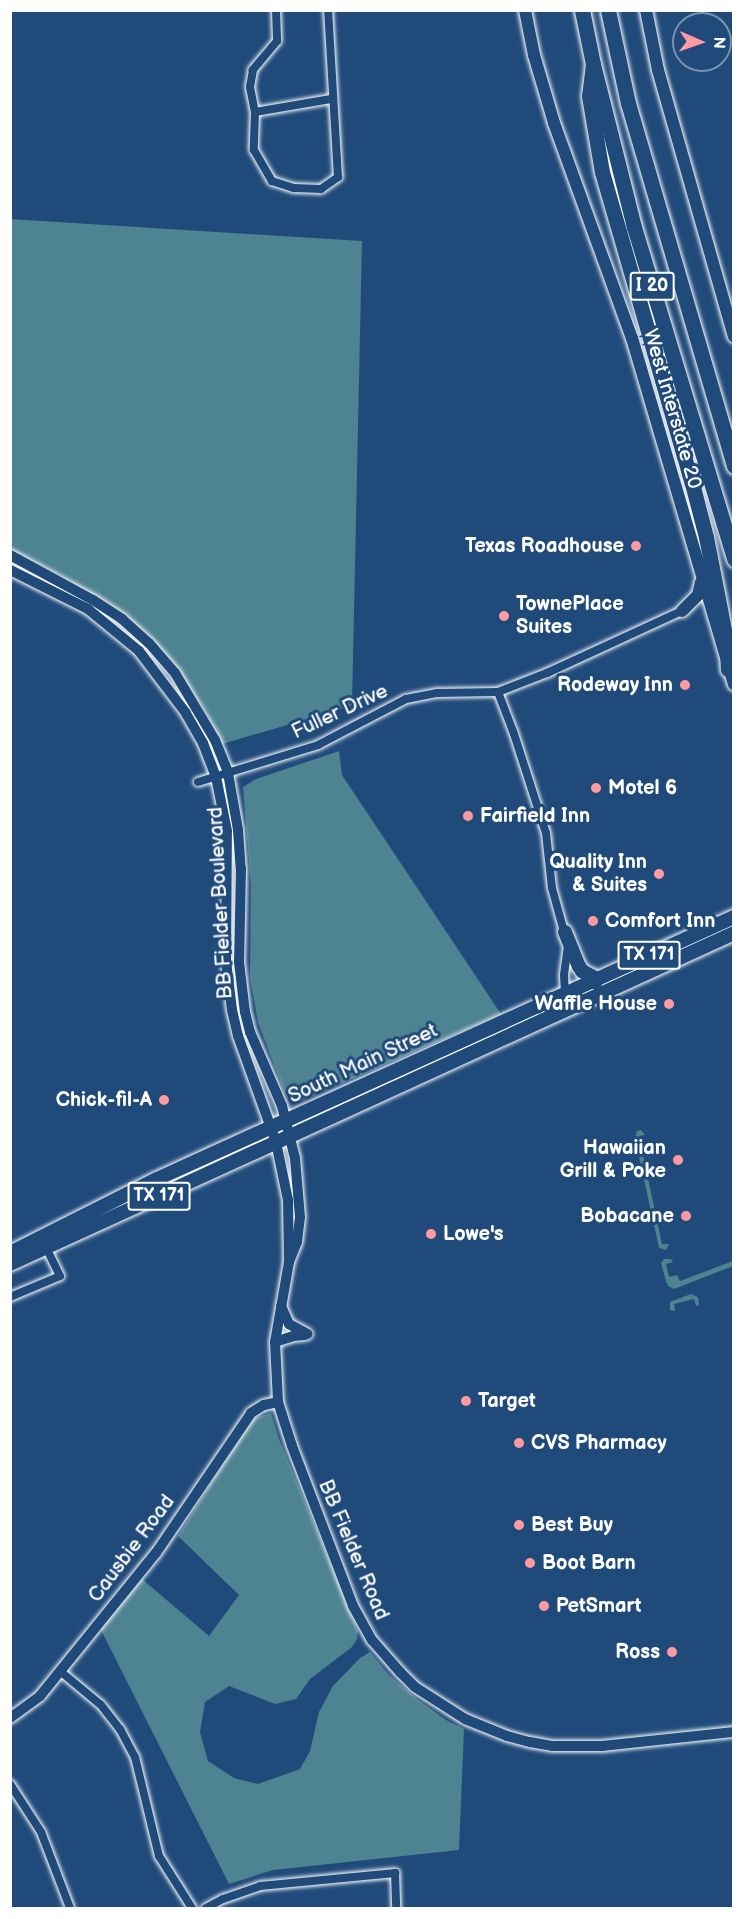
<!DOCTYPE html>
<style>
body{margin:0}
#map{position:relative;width:744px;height:1919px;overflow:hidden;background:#1f4a7a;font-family:"Balsamiq Sans",sans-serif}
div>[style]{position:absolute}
.green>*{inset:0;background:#4e8391}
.roads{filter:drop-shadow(0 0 2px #fff) drop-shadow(0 0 2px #fff)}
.minor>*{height:8px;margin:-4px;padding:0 4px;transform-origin:4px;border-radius:4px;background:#1f4a7a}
.tertiary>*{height:10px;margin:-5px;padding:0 5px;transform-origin:5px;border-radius:5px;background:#1f4a7a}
.secondary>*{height:12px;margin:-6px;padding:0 6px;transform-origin:6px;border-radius:6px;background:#1f4a7a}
.primary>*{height:14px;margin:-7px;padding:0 7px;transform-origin:7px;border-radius:7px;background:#1f4a7a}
.motorway>*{height:15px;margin:-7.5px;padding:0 7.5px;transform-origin:7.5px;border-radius:7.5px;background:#1f4a7a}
.dots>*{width:16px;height:16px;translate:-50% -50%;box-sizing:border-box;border:3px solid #1f4a7a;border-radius:50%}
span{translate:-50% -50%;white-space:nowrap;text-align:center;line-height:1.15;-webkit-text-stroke:6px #1f4a7a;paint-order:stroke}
.shield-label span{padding:2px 4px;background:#1f4a7a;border:2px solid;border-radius:4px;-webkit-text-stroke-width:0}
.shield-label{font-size:18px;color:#fff;font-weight:700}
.street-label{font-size:20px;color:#fff}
.poi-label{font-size:20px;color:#fff;font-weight:700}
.right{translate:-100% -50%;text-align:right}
.left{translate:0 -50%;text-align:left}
.frame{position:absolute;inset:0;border:12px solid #fff;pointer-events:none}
.north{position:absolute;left:672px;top:12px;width:60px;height:60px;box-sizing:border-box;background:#1f4a7a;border:2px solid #7992af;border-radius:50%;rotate:92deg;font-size:16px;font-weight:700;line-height:24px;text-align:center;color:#fff}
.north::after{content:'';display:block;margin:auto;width:21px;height:27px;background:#ff9aa2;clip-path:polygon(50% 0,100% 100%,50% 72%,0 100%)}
</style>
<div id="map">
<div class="green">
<div style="clip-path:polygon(10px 219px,362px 241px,352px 706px,222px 744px,206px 712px,187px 683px,128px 618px,59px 574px,11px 550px)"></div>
<div style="clip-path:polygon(339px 751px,342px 775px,501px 1014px,303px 1100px,286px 1096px,258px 1022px,250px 977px,251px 885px,243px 787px,256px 779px)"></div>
<div style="clip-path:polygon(641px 1130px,645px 1135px,639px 1136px,662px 1244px,669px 1244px,666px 1250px,659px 1248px,635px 1138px,637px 1131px)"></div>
<div style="clip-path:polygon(664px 1259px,671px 1259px,673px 1262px,666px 1264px,669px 1277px,677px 1275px,680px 1281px,733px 1261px,733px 1266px,674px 1289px,668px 1286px,666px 1281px,661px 1263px)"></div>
<div style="clip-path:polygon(691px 1294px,698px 1297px,699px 1305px,696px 1306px,694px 1299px,674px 1304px,675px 1311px,670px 1310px,670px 1302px)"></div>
<div style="clip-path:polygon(271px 1413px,279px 1439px,358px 1631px,357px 1639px,352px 1647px,310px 1679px,296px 1699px,275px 1704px,229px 1686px,205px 1702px,200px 1732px,208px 1761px,234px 1778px,258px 1784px,300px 1769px,310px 1751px,319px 1712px,333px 1686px,360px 1658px,370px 1652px,388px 1674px,417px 1699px,446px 1720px,464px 1729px,459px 1850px,273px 1870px,229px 1884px,100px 1628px,142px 1579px,209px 1636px,239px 1595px,178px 1536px,252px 1419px)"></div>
</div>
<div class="roads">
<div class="minor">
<div style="left:276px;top:10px;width:31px;rotate:88deg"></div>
<div style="left:277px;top:41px;width:38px;rotate:130deg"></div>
<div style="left:253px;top:70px;width:17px;rotate:100deg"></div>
<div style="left:250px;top:87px;width:25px;rotate:79deg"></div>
<div style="left:255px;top:112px;width:38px;rotate:92deg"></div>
<div style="left:254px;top:150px;width:36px;rotate:60deg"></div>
<div style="left:272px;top:181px;width:23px;rotate:18deg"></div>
<div style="left:294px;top:188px;width:27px;rotate:2deg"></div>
<div style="left:321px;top:189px;width:21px;rotate:-35deg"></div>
<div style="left:338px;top:177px;width:167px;rotate:-93.4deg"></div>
<div style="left:255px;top:112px;width:77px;rotate:-9.7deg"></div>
<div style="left:498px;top:692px;width:45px;rotate:69.1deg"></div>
<div style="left:514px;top:734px;width:104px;rotate:72.1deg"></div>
<div style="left:546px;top:833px;width:55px;rotate:83.8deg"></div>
<div style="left:552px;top:888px;width:60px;rotate:74.6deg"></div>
<div style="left:568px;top:946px;width:29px;rotate:98deg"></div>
<div style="left:564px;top:975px;width:18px;rotate:87deg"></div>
<div style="left:198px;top:782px;width:126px;rotate:-17.1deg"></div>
<div style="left:318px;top:745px;width:99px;rotate:-27.6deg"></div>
<div style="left:406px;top:699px;width:32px;rotate:-11deg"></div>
<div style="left:437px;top:693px;width:61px;rotate:-0.9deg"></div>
<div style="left:498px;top:692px;width:53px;rotate:-21.2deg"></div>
<div style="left:547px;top:673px;width:149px;rotate:-24.7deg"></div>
<div style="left:10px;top:1297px;width:54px;rotate:-22.8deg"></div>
<div style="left:60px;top:1276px;width:30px;rotate:-116deg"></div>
<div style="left:60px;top:1671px;width:53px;rotate:39.7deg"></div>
<div style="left:101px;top:1705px;width:31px;rotate:52deg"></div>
<div style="left:120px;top:1729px;width:32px;rotate:62deg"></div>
<div style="left:135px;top:1757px;width:102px;rotate:76.4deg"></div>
<div style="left:159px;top:1856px;width:62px;rotate:57.6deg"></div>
<div style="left:10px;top:1784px;width:57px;rotate:57.1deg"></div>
<div style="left:41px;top:1832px;width:81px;rotate:69.1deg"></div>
<div style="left:206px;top:1908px;width:19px;rotate:-28deg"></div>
<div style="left:223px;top:1899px;width:39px;rotate:-19deg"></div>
<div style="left:260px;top:1886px;width:136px;rotate:-5.5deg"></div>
<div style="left:395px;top:1873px;width:35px;rotate:88deg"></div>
</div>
<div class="tertiary">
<div style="left:10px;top:555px;width:94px;rotate:28.5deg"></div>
<div style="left:93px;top:600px;width:35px;rotate:33deg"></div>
<div style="left:122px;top:619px;width:36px;rotate:42deg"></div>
<div style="left:149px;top:643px;width:40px;rotate:49deg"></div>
<div style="left:175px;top:673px;width:78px;rotate:59.2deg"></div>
<div style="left:215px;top:740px;width:35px;rotate:68deg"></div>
<div style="left:228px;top:773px;width:58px;rotate:80deg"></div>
<div style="left:238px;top:830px;width:39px;rotate:86deg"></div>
<div style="left:241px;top:869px;width:93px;rotate:91.2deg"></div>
<div style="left:239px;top:962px;width:50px;rotate:83.2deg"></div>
<div style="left:245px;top:1012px;width:21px;rotate:76deg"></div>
<div style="left:250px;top:1032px;width:81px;rotate:66.6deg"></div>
<div style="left:282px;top:1106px;width:54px;rotate:76deg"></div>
<div style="left:295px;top:1158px;width:59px;rotate:85.2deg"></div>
<div style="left:300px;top:1217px;width:25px;rotate:97deg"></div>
<div style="left:297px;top:1242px;width:22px;rotate:112deg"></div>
<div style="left:289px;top:1262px;width:62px;rotate:-90.9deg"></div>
<div style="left:288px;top:1200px;width:59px;rotate:-101.7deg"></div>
<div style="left:276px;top:1142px;width:113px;rotate:-109.7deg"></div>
<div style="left:238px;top:1036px;width:27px;rotate:-103deg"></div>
<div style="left:232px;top:1010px;width:49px;rotate:-97deg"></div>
<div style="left:226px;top:961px;width:130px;rotate:-89.6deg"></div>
<div style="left:227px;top:831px;width:55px;rotate:-101.5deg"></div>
<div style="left:216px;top:777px;width:36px;rotate:-111deg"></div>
<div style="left:203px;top:743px;width:34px;rotate:-120deg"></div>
<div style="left:186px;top:713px;width:78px;rotate:-127.2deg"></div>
<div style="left:139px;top:651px;width:66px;rotate:-140.5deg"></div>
<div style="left:88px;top:609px;width:87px;rotate:-153.4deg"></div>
<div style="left:289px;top:1262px;width:81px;rotate:99.9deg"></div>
<div style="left:275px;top:1342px;width:60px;rotate:87.1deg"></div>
<div style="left:278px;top:1402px;width:46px;rotate:72.3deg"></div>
<div style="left:292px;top:1446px;width:171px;rotate:69.1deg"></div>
<div style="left:353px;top:1606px;width:39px;rotate:61deg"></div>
<div style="left:372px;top:1640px;width:43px;rotate:48.8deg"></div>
<div style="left:400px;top:1672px;width:21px;rotate:45deg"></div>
<div style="left:415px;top:1687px;width:59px;rotate:32.6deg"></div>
<div style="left:465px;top:1719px;width:45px;rotate:22deg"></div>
<div style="left:507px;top:1736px;width:24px;rotate:15deg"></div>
<div style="left:530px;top:1742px;width:22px;rotate:10deg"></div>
<div style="left:552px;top:1746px;width:50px"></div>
<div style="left:602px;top:1746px;width:133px;rotate:-6.1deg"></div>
<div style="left:281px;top:1306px;width:20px;rotate:66deg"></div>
<div style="left:289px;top:1324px;width:21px;rotate:28deg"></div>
<div style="left:275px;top:1342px;width:19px;rotate:-18deg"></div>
<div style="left:293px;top:1336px;width:12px;rotate:-5deg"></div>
<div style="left:10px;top:1718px;width:37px;rotate:-36deg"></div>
<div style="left:40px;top:1696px;width:184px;rotate:-51deg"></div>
<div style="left:156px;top:1553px;width:169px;rotate:-55.8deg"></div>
<div style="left:251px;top:1413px;width:15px;rotate:-32deg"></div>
<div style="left:264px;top:1405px;width:14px;rotate:-12deg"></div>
</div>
<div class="secondary">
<div style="left:525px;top:10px;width:46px;rotate:78.7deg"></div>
<div style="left:534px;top:55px;width:71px;rotate:73.6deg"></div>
<div style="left:554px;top:123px;width:229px;rotate:70.1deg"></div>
<div style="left:632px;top:338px;width:361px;rotate:73.6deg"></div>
<div style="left:646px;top:10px;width:61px;rotate:78.7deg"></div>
<div style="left:658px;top:70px;width:277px;rotate:74.1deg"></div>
<div style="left:682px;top:611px;width:23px;rotate:-45deg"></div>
<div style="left:698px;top:595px;width:13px;rotate:-77deg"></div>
</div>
<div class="primary">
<div style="left:565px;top:932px;width:37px;rotate:68deg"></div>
<div style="left:579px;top:966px;width:6px;rotate:59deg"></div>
<div style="left:582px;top:971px;width:17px;rotate:28deg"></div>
<div style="left:597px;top:979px;width:4px;rotate:117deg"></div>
<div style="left:10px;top:1253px;width:165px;rotate:-26.7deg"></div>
<div style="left:157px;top:1179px;width:634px;rotate:-24.42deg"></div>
<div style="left:10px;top:1264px;width:796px;rotate:-24.57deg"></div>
</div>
<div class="motorway">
<div style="left:582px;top:10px;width:55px;rotate:78.5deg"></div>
<div style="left:593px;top:64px;width:168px;rotate:75.9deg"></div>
<div style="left:634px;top:227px;width:347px;rotate:73.2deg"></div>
<div style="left:608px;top:10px;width:95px;rotate:77.9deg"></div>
<div style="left:628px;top:103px;width:378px;rotate:73.7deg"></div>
<div style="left:593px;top:64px;width:32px;rotate:97deg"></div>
<div style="left:589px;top:96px;width:77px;rotate:80.3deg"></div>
<div style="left:602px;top:172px;width:324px;rotate:73.9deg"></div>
<div style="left:692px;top:483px;width:56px;rotate:75.5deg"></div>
<div style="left:706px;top:537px;width:110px;rotate:79deg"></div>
<div style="left:727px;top:645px;width:24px;rotate:88deg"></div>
</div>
</div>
<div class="dots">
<div style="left:636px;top:546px;background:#ff9aa2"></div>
<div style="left:504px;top:616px;background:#ff9aa2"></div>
<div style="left:685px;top:685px;background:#ff9aa2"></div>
<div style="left:596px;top:788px;background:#ff9aa2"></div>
<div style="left:468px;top:816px;background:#ff9aa2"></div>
<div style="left:659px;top:874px;background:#ff9aa2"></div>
<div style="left:593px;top:921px;background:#ff9aa2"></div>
<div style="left:669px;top:1004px;background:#ff9aa2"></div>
<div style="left:164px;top:1100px;background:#ff9aa2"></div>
<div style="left:678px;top:1160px;background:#ff9aa2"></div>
<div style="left:686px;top:1216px;background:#ff9aa2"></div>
<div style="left:431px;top:1234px;background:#ff9aa2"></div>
<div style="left:466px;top:1401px;background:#ff9aa2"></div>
<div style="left:519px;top:1443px;background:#ff9aa2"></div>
<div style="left:519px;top:1525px;background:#ff9aa2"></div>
<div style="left:530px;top:1563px;background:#ff9aa2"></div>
<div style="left:544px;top:1606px;background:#ff9aa2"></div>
<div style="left:672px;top:1652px;background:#ff9aa2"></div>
</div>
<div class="shield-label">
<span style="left:652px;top:286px">I 20</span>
<span style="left:649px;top:955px">TX 171</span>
<span style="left:159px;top:1196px">TX 171</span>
</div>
<div class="street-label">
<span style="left:672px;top:409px;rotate:74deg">West Interstate 20</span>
<span style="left:340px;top:712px;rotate:-25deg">Fuller Drive</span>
<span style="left:221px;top:903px;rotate:-93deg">BB Fielder Boulevard</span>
<span style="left:363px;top:1064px;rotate:-25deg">South Main Street</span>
<span style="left:132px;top:1549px;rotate:-53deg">Causbie Road</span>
<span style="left:353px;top:1550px;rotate:67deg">BB Fielder Road</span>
</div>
<div class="poi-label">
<span class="right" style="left:624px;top:546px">Texas Roadhouse</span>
<span class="left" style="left:516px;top:616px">TownePlace<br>Suites</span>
<span class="right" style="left:673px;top:685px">Rodeway Inn</span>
<span class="left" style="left:608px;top:788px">Motel 6</span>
<span class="left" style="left:480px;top:816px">Fairfield Inn</span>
<span class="right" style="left:647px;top:874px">Quality Inn<br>&amp; Suites</span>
<span class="left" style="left:605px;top:921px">Comfort Inn</span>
<span class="right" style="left:657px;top:1004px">Waffle House</span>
<span class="right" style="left:152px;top:1100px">Chick-fil-A</span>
<span class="right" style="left:666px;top:1160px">Hawaiian<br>Grill &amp; Poke</span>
<span class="right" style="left:674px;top:1216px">Bobacane</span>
<span class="left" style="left:443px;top:1234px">Lowe's</span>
<span class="left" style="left:478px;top:1401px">Target</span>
<span class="left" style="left:531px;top:1443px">CVS Pharmacy</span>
<span class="left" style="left:531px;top:1525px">Best Buy</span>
<span class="left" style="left:542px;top:1563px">Boot Barn</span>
<span class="left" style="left:556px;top:1606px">PetSmart</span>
<span class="right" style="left:660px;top:1652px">Ross</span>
</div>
<div class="frame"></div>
<div class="north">N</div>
</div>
